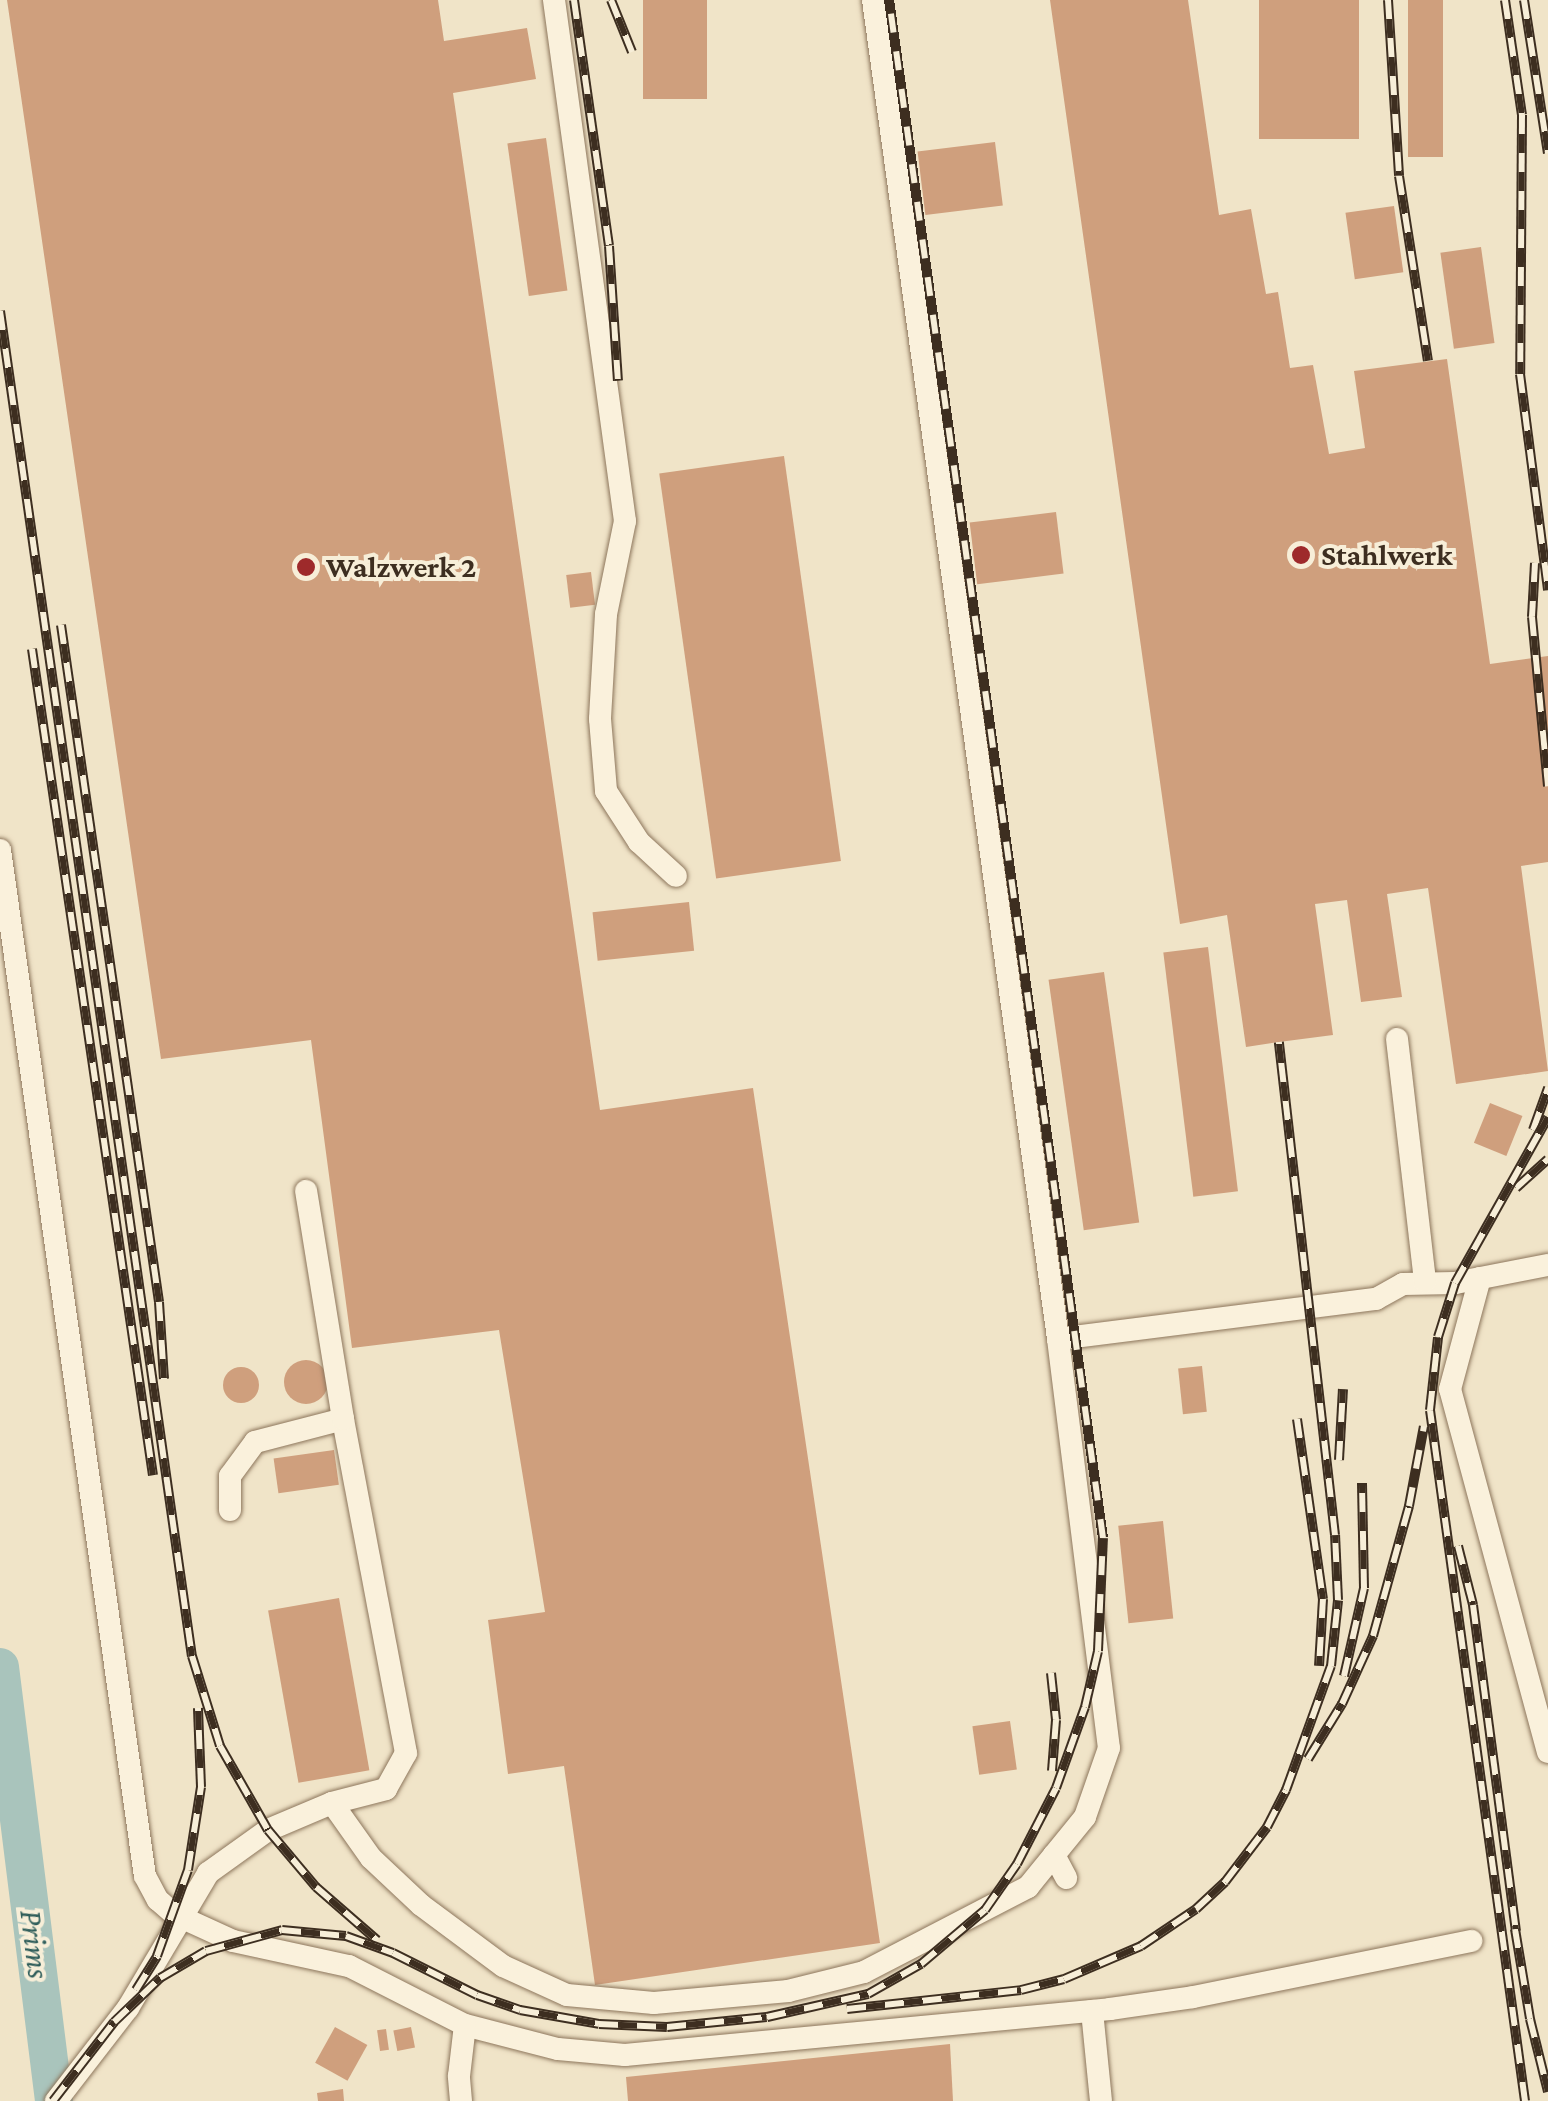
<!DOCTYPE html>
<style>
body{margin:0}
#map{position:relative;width:1548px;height:2101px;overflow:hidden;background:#f0e4c8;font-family:"Crimson Pro",serif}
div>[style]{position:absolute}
.river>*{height:38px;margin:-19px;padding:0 19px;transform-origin:19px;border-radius:19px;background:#a9c4bc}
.building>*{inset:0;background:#cf9f7d;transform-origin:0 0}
.round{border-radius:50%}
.roads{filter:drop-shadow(0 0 2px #8d765c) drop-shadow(0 0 2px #8d765c)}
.minor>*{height:22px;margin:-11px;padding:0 11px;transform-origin:11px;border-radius:11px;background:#faf1dc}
.rail>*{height:10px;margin-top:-5px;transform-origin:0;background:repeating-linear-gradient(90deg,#f7eed8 0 19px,#3d2e20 0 38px);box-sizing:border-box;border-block:2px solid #3d2e20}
.dots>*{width:28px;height:28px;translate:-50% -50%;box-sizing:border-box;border:5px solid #f7eed8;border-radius:50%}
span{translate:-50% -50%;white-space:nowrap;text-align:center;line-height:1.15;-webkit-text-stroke:8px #f7eed8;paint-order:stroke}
.poi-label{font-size:30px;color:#3d2e20;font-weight:700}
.left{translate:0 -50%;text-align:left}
.water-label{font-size:32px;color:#2f5d5a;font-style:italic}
</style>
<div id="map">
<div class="river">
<div style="left:0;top:1667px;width:437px;rotate:82.9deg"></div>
</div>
<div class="building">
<div style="clip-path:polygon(7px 0,438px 0,444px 41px,527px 28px,536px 79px,453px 93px,600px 1110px,753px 1088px,880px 1943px,595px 1985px,564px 1766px,508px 1774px,488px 1620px,545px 1612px,499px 1330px,352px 1348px,311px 1040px,161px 1059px)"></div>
<div style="left:643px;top:0;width:64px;height:99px"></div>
<div style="clip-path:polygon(1050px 0,1188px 0,1219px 215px,1251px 209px,1266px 294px,1278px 292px,1290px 368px,1313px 365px,1329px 454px,1365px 448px,1354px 371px,1447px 359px,1490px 664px,1548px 656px,1548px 862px,1521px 866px,1548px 1071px,1456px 1084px,1428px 888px,1387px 894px,1402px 997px,1361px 1002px,1347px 900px,1315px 904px,1333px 1035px,1279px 1042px,1246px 1047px,1227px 915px,1180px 924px)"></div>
<div style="left:1259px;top:0;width:100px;height:139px"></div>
<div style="left:1408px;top:0;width:35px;height:157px"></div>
<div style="left:546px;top:138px;width:154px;height:39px;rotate:82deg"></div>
<div style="left:995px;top:142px;width:64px;height:78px;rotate:83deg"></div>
<div style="left:1394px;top:206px;width:67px;height:49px;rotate:82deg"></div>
<div style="left:1481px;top:247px;width:97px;height:41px;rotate:82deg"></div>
<div style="left:784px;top:456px;width:409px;height:126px;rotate:82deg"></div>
<div style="left:1056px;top:512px;width:62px;height:87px;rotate:83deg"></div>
<div style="left:591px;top:572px;width:33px;height:25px;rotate:83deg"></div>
<div style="left:689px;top:902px;width:49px;height:97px;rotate:84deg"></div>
<div style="left:1208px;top:947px;width:246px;height:45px;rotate:83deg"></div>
<div style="left:1104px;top:972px;width:253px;height:56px;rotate:82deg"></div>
<div style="left:1490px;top:1103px;width:35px;height:43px;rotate:22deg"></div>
<div class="round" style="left:284px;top:1360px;width:44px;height:44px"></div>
<div style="left:1202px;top:1366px;width:46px;height:24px;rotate:84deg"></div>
<div class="round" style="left:223px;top:1367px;width:36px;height:36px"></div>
<div style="left:334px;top:1450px;width:35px;height:61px;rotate:82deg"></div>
<div style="left:1163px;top:1521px;width:98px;height:45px;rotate:84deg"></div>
<div style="left:339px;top:1598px;width:175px;height:72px;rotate:80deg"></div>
<div style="left:1010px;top:1721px;width:49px;height:38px;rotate:82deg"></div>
<div style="left:335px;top:2027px;width:37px;height:41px;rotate:29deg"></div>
<div style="left:411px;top:2027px;width:21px;height:18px;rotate:79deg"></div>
<div style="left:386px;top:2029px;width:21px;height:9px;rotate:82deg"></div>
<div style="clip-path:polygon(950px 2044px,953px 2101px,628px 2101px,626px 2077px)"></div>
<div style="clip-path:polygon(343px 2089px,344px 2101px,318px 2101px,317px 2093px)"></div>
</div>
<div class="roads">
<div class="minor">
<div style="left:554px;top:0;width:526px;rotate:82.24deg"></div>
<div style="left:625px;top:521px;width:95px;rotate:101.5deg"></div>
<div style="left:606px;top:614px;width:105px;rotate:93.3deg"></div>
<div style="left:600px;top:719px;width:72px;rotate:85.2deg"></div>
<div style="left:606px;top:791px;width:61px;rotate:57.1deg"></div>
<div style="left:639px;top:842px;width:50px;rotate:42.6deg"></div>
<div style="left:873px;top:0;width:1352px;rotate:82.13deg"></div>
<div style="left:1058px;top:1339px;width:321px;rotate:-7.2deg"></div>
<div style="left:1376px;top:1299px;width:31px;rotate:-29deg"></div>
<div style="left:1403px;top:1284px;width:52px;rotate:-1.1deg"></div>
<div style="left:1455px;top:1283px;width:95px;rotate:-11deg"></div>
<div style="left:0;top:850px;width:1036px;rotate:81.96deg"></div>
<div style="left:145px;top:1876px;width:27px;rotate:62deg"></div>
<div style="left:158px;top:1900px;width:21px;rotate:41deg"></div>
<div style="left:174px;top:1914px;width:65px;rotate:24.6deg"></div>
<div style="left:233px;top:1941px;width:119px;rotate:12.2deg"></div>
<div style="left:349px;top:1966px;width:130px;rotate:27deg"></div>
<div style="left:465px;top:2025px;width:96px;rotate:14.5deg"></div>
<div style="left:558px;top:2049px;width:67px;rotate:5.1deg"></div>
<div style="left:625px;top:2055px;width:487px;rotate:-5.4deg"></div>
<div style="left:1110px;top:2009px;width:84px;rotate:-8.2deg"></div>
<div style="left:1193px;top:1997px;width:284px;rotate:-11.4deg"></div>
<div style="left:1397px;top:1039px;width:244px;rotate:83.4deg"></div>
<div style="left:1480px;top:1278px;width:115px;rotate:105.1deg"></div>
<div style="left:1450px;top:1389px;width:376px;rotate:74.9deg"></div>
<div style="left:1058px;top:1339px;width:412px;rotate:82.9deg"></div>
<div style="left:1109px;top:1748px;width:73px;rotate:109.2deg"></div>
<div style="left:1085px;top:1817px;width:49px;rotate:129.2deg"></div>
<div style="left:1054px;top:1855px;width:26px;rotate:62deg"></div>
<div style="left:230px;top:1510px;width:34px;rotate:-90deg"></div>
<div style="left:230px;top:1476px;width:42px;rotate:-53.7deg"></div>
<div style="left:255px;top:1442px;width:91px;rotate:-14.6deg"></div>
<div style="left:332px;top:1803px;width:67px;rotate:54.7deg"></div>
<div style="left:371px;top:1858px;width:69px;rotate:43.2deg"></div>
<div style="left:421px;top:1905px;width:102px;rotate:36.6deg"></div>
<div style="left:503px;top:1966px;width:70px;rotate:24.4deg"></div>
<div style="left:567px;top:1995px;width:87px;rotate:5.3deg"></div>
<div style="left:654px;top:2003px;width:135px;rotate:-5.1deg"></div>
<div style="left:788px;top:1991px;width:78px;rotate:-14deg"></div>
<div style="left:864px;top:1972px;width:185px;rotate:-27.4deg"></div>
<div style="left:1028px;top:1887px;width:41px;rotate:-50.9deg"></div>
<div style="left:1092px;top:2011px;width:90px;rotate:84.3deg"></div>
<div style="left:56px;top:2101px;width:118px;rotate:-52.3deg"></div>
<div style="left:128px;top:2008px;width:157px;rotate:-59.3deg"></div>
<div style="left:208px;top:1873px;width:74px;rotate:-35.6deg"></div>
<div style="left:268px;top:1830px;width:69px;rotate:-22.9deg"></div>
<div style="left:332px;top:1803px;width:56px;rotate:-14.5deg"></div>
<div style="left:386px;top:1789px;width:41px;rotate:-60.9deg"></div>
<div style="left:406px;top:1753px;width:340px;rotate:-100.7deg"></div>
<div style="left:343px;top:1419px;width:231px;rotate:-99.2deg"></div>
<div style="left:461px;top:2101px;width:25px;rotate:-95deg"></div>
<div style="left:459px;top:2076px;width:51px;rotate:-83.3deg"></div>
</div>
</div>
<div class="rail">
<div style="left:574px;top:0;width:248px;rotate:81.9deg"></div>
<div style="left:609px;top:246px;width:135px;rotate:86.2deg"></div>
<div style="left:611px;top:0;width:56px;rotate:68deg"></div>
<div style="left:1388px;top:0;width:176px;rotate:86.4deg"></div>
<div style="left:1399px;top:176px;width:187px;rotate:81.1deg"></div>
<div style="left:1505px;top:0;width:116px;rotate:81.6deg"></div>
<div style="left:1522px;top:115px;width:259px;rotate:90.4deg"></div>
<div style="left:1520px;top:374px;width:218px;rotate:82.6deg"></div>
<div style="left:1524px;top:0;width:155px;rotate:81.1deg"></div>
<div style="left:0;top:311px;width:1359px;rotate:81.88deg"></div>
<div style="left:192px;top:1656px;width:94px;rotate:72.7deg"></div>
<div style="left:220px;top:1746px;width:97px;rotate:60.3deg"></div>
<div style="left:268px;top:1830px;width:75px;rotate:49.9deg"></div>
<div style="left:316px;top:1887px;width:81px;rotate:41deg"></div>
<div style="left:1535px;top:563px;width:54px;rotate:93.2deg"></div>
<div style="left:1532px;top:617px;width:170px;rotate:84.6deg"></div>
<div style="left:61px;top:625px;width:684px;rotate:81.76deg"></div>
<div style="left:159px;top:1302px;width:77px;rotate:86.3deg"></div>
<div style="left:32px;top:649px;width:835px;rotate:81.67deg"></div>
<div style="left:1533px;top:1130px;width:45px;rotate:-70.3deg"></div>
<div style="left:1516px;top:1188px;width:43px;rotate:-42.2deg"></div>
<div style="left:1297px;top:1419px;width:182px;rotate:81.8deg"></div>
<div style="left:1323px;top:1599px;width:67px;rotate:93.4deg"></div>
<div style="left:1339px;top:1460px;width:71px;rotate:-86.8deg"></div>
<div style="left:1458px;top:1546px;width:61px;rotate:75.7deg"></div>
<div style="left:1473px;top:1605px;width:329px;rotate:82.5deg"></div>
<div style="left:1051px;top:1673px;width:47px;rotate:83.9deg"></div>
<div style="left:1056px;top:1720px;width:51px;rotate:94.5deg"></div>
<div style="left:1344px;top:1676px;width:90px;rotate:-77.2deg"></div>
<div style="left:1364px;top:1588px;width:105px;rotate:-91.1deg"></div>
<div style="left:1308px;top:1759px;width:65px;rotate:-58.3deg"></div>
<div style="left:1342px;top:1704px;width:75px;rotate:-65.5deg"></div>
<div style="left:1373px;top:1636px;width:135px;rotate:-74.5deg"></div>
<div style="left:1409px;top:1506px;width:81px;rotate:-79.4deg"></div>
<div style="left:1515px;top:1929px;width:91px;rotate:80.5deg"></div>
<div style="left:1530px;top:2019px;width:75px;rotate:76.1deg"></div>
<div style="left:136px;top:1990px;width:40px;rotate:-58deg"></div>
<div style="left:157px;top:1956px;width:91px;rotate:-70.2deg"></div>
<div style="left:188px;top:1870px;width:84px;rotate:-81.1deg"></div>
<div style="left:201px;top:1787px;width:79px;rotate:-92.2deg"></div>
<div style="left:847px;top:2009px;width:175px;rotate:-6.2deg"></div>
<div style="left:1021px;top:1990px;width:44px;rotate:-14.3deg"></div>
<div style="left:1064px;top:1979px;width:84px;rotate:-23.2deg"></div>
<div style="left:1141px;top:1946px;width:66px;rotate:-33.9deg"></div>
<div style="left:1196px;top:1909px;width:40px;rotate:-43deg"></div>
<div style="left:1225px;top:1882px;width:69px;rotate:-52.6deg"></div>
<div style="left:1267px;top:1827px;width:42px;rotate:-62.8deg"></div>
<div style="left:1286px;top:1790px;width:132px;rotate:-70.1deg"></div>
<div style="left:1331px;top:1666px;width:66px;rotate:-83.9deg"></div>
<div style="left:1338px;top:1600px;width:65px;rotate:-92.6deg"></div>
<div style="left:1335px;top:1535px;width:496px;rotate:-96.5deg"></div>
<div style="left:53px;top:2101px;width:100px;rotate:-52.3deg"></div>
<div style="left:114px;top:2022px;width:64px;rotate:-43.7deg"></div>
<div style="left:160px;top:1978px;width:53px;rotate:-30.4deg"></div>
<div style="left:206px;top:1951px;width:79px;rotate:-15.4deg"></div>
<div style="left:282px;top:1930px;width:64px;rotate:5.4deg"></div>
<div style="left:346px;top:1936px;width:50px;rotate:19.9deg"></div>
<div style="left:393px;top:1953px;width:94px;rotate:26.6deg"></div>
<div style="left:477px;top:1995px;width:46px;rotate:19.2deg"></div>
<div style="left:520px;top:2010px;width:80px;rotate:10deg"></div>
<div style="left:599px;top:2024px;width:68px;rotate:2.5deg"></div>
<div style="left:667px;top:2027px;width:100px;rotate:-5.7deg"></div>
<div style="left:767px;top:2017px;width:104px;rotate:-12.8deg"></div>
<div style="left:868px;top:1994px;width:61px;rotate:-29.5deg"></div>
<div style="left:921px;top:1964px;width:84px;rotate:-40.2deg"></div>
<div style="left:985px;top:1910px;width:56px;rotate:-55.2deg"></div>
<div style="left:1017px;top:1864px;width:85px;rotate:-62.8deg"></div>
<div style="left:1056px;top:1788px;width:86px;rotate:-70.3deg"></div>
<div style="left:1085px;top:1707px;width:57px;rotate:-76.9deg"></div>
<div style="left:1098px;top:1651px;width:113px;rotate:-87.5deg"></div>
<div style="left:1103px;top:1538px;width:1553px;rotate:-97.92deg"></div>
<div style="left:1525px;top:2101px;width:697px;rotate:-97.83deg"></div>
<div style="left:1430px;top:1410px;width:73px;rotate:-83.7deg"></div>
<div style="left:1438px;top:1337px;width:57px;rotate:-72.5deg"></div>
<div style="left:1455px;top:1283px;width:190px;rotate:-60.7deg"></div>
</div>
<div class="dots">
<div style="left:1301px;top:555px;background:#9e2a2b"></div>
<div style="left:306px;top:567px;background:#9e2a2b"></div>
</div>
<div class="poi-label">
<span class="left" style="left:1321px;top:555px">Stahlwerk</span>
<span class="left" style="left:326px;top:567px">Walzwerk 2</span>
</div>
<div class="water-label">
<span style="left:35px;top:1944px;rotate:83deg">Prims</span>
</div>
</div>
